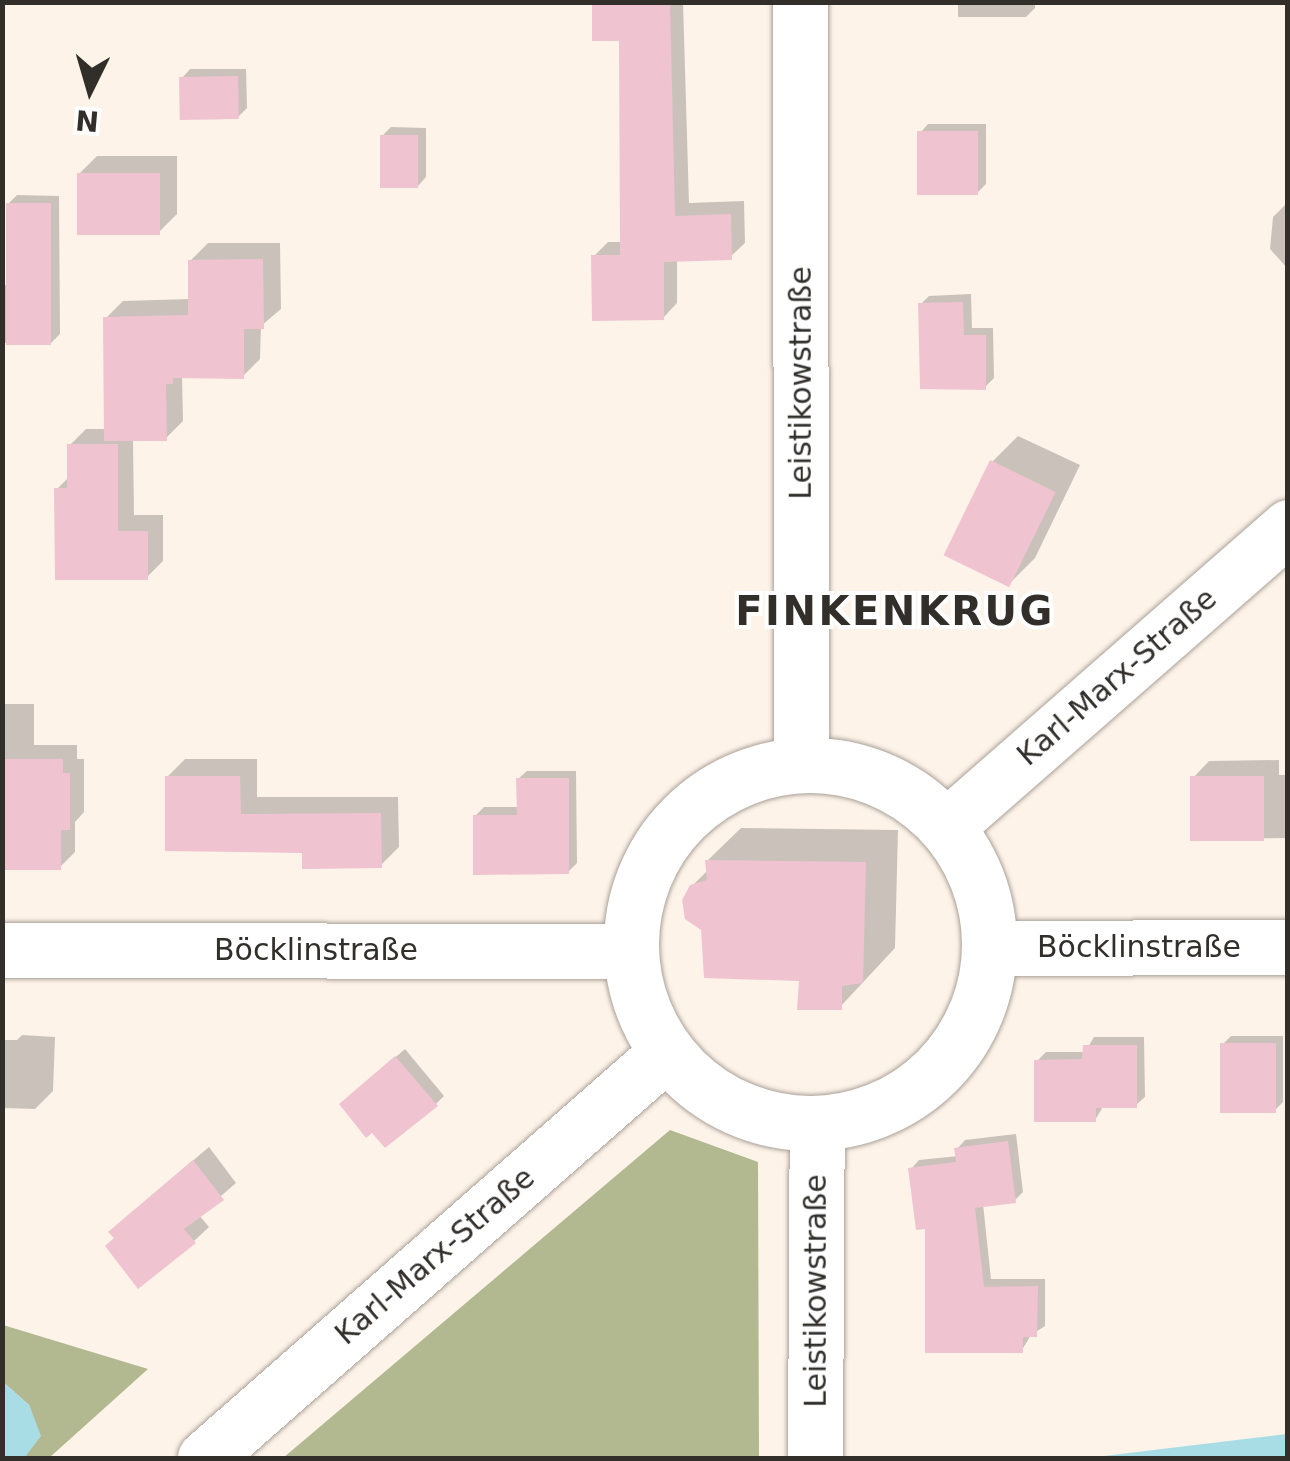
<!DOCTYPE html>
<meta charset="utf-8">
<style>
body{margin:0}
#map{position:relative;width:1290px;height:1461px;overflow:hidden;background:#fdf3e9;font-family:"DejaVu Sans",sans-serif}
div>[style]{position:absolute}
.forest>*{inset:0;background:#b2b890}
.water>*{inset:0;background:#a9dde5}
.shadow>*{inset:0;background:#0003}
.building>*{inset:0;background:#f0c3d1;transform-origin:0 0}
.roads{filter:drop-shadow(0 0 2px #aaa198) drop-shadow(0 0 2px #aaa198)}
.minor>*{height:55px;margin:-27.5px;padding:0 27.5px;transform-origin:27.5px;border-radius:27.5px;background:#fff}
.minor>.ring{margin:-27.5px;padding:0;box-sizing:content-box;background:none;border:55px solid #fff;border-radius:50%}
span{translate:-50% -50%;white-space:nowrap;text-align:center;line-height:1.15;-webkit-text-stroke:8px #fff;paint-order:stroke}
.street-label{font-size:30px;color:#322f2b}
.district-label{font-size:40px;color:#322f2b;font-weight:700;letter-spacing:2.5px}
.frame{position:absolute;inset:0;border:5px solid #322f2b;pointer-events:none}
.north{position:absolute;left:40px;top:40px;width:100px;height:100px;-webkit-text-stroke:8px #fff;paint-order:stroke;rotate:185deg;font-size:28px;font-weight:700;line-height:40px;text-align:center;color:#322f2b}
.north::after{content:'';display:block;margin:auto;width:35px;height:45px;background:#322f2b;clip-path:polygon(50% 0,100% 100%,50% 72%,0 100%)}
</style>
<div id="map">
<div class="forest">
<div style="clip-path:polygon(670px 1130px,758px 1162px,759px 1458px,283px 1458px)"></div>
<div style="clip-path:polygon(3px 1325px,148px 1369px,49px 1458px,24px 1458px,40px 1436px,29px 1405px,3px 1382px)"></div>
</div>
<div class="water">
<div style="clip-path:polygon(3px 1382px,29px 1405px,41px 1436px,24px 1458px,3px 1458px)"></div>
<div style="clip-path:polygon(1287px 1434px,1287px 1458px,1087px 1458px)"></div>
</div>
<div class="shadow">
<div style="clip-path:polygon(594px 2px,683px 2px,689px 203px,744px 201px,745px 243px,730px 257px,677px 259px,677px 303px,663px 318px,594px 256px,608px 242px,622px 242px,621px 38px)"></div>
<div style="clip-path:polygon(958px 2px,1035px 2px,1035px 8px,1026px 17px,958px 17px)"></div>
<div style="clip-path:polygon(190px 69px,246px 69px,247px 108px,238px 117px,182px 78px)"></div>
<div style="clip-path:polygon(928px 124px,986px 124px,986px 184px,977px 193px,920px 133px)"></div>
<div style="clip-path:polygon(391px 127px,426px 128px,426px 177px,418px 186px,382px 136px)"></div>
<div style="clip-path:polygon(97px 156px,177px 156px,177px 214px,159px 232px,79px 174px)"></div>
<div style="clip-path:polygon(17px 195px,59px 196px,60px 334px,51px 343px,2px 343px,2px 285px,10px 285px,8px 204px)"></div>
<div style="clip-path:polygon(1288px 202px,1288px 269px,1270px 249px,1273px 217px)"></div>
<div style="clip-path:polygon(208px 243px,280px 243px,281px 309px,261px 326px,260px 359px,243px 376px,182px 376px,183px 421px,166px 438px,133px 438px,134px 515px,163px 515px,163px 561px,146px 578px,57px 489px,70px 476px,70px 445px,86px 429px,106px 429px,106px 318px,123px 301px,190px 299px,190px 261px)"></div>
<div style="clip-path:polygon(971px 294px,972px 328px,993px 328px,994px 378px,985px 387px,921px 304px,929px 296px)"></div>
<div style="clip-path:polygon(1018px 436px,1080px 465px,1035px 558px,1009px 584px,992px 462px)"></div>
<div style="clip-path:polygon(2px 704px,34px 704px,34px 745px,77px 745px,77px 759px,84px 759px,84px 812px,75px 822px,75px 852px,60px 867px,2px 867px)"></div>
<div style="clip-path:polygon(185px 759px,257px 759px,257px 797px,398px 797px,399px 847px,381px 865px,304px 850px,167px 777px)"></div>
<div style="clip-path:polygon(1279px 760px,1279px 775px,1288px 775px,1288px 838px,1193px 839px,1193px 778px,1209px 761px)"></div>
<div style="clip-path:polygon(527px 771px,576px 771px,577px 863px,568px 872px,475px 816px,484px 807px,519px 807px,518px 779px)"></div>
<div style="clip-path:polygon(741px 828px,898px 830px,895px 948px,840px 1007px,802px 979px,704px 929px,692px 886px,709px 869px,708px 860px)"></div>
<div style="clip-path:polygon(22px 1035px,55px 1037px,53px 1091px,35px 1109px,2px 1108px,2px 1040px,17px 1040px)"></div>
<div style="clip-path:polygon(1231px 1036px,1283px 1036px,1283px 1102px,1274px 1111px,1223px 1044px)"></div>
<div style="clip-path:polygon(1094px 1037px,1144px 1037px,1145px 1097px,1136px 1105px,1104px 1105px,1095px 1120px,1037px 1061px,1046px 1052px,1085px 1052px)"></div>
<div style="clip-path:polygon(405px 1049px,444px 1096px,436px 1104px,350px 1096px)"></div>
<div style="clip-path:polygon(1016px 1134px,1023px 1192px,1014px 1201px,983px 1204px,991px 1279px,1045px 1279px,1045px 1326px,1031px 1335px,1022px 1350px,928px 1226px,911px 1169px,919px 1160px,958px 1156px,957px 1149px,965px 1140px)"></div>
<div style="clip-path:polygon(209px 1147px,236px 1183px,199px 1215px,209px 1227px,194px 1241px,116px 1238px,126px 1217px)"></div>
</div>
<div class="building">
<div style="clip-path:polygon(592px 2px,670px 2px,675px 216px,731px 214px,732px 260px,664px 262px,664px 320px,592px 321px,591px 255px,620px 255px,619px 41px,592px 41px)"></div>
<div style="left:238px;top:76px;width:43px;height:59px;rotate:89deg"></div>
<div style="left:978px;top:131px;width:64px;height:61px;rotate:90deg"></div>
<div style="left:380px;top:135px;width:38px;height:53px"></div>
<div style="left:77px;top:173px;width:83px;height:62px"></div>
<div style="left:6px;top:203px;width:45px;height:142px"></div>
<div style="clip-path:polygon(263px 259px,264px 329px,244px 329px,244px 379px,173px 378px,173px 384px,166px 384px,167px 441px,104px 441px,103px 317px,188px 315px,188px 260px)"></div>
<div style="clip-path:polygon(963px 302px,964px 335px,986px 335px,986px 390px,920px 389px,918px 303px)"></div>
<div style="clip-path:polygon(67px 444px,118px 444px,118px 531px,148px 531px,148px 580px,55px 580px,54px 488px,67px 488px)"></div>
<div style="left:990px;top:460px;width:73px;height:106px;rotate:26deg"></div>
<div style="clip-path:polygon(2px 759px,63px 759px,63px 773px,70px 773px,70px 830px,61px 830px,61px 870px,2px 870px)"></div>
<div style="clip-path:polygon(165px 776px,240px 776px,241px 814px,381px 813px,382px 868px,302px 869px,302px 853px,165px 851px)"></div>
<div style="left:1190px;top:776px;width:74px;height:65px"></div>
<div style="clip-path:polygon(516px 778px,569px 778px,569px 874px,473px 875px,473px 815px,517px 815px)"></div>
<div style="clip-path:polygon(705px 860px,866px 862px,863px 983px,842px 986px,842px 1010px,797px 1010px,799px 981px,704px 978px,701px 930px,685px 919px,682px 900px,690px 885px,707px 880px)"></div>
<div style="left:1220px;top:1043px;width:56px;height:70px"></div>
<div style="clip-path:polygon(1083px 1045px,1137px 1045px,1137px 1108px,1096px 1108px,1096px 1122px,1034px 1122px,1034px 1060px,1082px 1059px)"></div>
<div style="clip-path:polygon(395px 1056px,438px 1106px,385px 1148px,372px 1133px,366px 1138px,339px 1104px)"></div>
<div style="clip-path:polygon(1008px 1141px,1016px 1203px,975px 1208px,984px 1287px,1038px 1286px,1037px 1337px,1023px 1337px,1023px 1353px,925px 1353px,925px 1229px,916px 1230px,908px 1168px,956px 1162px,954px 1148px)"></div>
<div style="clip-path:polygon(193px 1160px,224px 1200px,184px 1229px,196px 1243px,138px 1289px,105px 1246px,114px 1238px,108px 1232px)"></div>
</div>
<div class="roads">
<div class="minor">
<div style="left:800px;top:2px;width:761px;rotate:89.92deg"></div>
<div class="ring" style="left:631px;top:765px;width:303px;height:303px"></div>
<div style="left:947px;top:826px;width:454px;rotate:-41.2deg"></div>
<div style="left:991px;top:948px;width:297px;rotate:-0.2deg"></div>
<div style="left:2px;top:950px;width:627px;rotate:0.09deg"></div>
<div style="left:205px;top:1458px;width:614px;rotate:-41.3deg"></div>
<div style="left:815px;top:1458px;width:334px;rotate:-89.7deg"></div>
</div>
</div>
<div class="street-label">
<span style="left:801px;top:383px;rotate:-90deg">Leistikowstraße</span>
<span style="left:1117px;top:677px;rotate:-41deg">Karl-Marx-Straße</span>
<span style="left:1139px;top:947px">Böcklinstraße</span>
<span style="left:316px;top:950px">Böcklinstraße</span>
<span style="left:435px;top:1256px;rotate:-41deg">Karl-Marx-Straße</span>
<span style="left:816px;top:1291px;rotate:-90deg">Leistikowstraße</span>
</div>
<div class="district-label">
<span style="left:895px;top:611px">FINKENKRUG</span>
</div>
<div class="frame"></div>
<div class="north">N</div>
</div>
